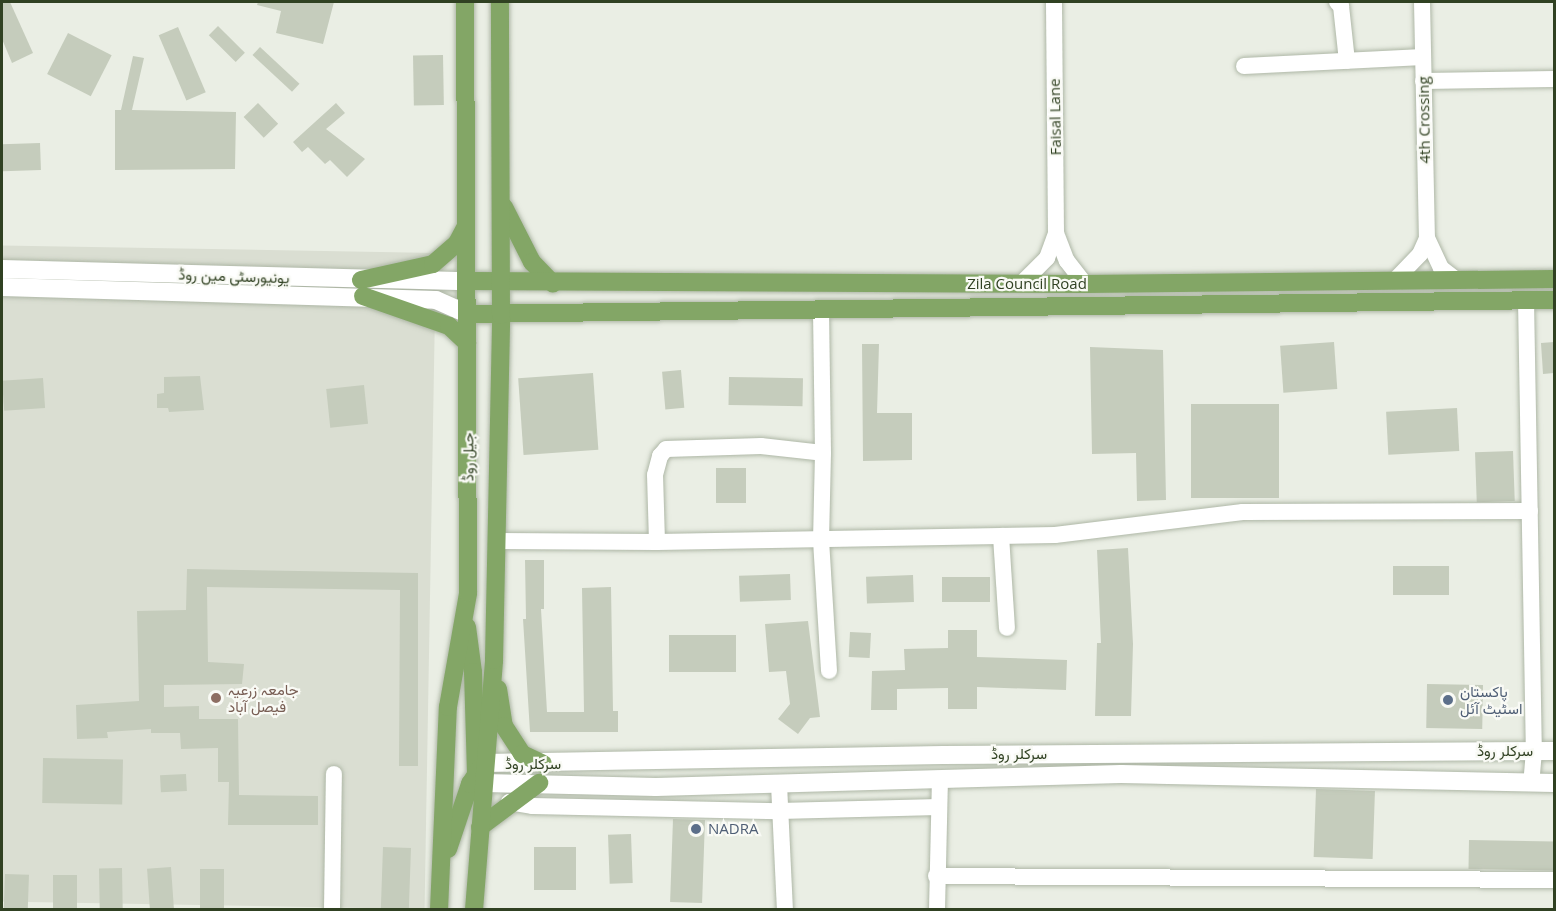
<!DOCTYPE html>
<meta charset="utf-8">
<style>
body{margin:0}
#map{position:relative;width:1556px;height:911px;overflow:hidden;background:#eaeee4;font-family:"Open Sans",Vazirmatn,sans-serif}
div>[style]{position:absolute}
.built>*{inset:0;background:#daded2;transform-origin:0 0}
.building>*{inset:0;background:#c5ccbc;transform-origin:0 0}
.roads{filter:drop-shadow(0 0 2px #aeb7a6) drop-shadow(0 0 2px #aeb7a6)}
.street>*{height:16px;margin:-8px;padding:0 8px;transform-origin:8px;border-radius:8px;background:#fff}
.secondary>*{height:18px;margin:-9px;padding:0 9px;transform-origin:9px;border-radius:9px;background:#fff}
.primary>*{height:18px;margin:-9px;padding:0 9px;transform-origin:9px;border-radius:9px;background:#83a666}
.dots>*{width:16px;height:16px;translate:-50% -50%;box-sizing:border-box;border:3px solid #f9faf5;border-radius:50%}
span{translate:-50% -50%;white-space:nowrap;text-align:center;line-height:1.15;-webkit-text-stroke:4.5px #f9faf5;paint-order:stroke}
.street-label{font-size:15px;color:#304122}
.education-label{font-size:15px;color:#785e54}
.left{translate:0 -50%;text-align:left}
.service-label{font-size:15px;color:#4e5e75}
.frame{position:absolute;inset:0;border:3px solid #304122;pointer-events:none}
</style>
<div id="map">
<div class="built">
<div style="left:436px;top:253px;width:656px;height:434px;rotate:91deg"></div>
</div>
<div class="building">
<div style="clip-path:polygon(2px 2px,10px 2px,33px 53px,12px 63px,2px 39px)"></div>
<div style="clip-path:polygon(258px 2px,334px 2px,323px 44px,276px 33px,281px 11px,257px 5px)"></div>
<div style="left:218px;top:26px;width:38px;height:13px;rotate:45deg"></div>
<div style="left:178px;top:27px;width:71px;height:21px;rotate:67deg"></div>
<div style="left:68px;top:33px;width:49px;height:46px;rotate:27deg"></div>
<div style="left:260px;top:47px;width:54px;height:11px;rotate:43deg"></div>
<div style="left:443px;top:55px;width:50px;height:30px;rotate:89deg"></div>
<div style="clip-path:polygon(133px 56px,144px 58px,132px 110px,236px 112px,235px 169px,115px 170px,115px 110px,121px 110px)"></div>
<div style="left:258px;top:103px;width:29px;height:20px;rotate:46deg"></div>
<div style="clip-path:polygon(336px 103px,345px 113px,326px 129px,365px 159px,347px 177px,330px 160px,325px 164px,308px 147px,302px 152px,293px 142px)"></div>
<div style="left:40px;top:143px;width:27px;height:38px;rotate:88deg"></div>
<div style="left:1334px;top:342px;width:47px;height:54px;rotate:86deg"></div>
<div style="clip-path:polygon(1554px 342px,1554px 373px,1543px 374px,1541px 343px)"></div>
<div style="clip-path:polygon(862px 344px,879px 344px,877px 413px,912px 413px,912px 460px,863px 461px)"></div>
<div style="clip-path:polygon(1090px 347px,1163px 350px,1166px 500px,1137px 501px,1136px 453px,1092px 454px)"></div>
<div style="left:681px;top:370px;width:38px;height:19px;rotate:85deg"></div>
<div style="left:593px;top:373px;width:77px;height:75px;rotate:86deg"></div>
<div style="clip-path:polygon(200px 376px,204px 410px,169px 412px,168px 408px,157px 408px,157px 394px,164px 393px,164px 377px)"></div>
<div style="left:729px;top:377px;width:74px;height:28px;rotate:1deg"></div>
<div style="left:43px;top:378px;width:30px;height:41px;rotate:86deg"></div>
<div style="left:364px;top:385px;width:39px;height:38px;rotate:84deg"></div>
<div style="left:1191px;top:404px;width:88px;height:94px"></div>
<div style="left:1457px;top:408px;width:43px;height:71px;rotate:87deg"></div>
<div style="left:1513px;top:451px;width:50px;height:38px;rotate:88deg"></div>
<div style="left:716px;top:468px;width:30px;height:35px"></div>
<div style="clip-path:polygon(1128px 548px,1133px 644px,1131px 716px,1095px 716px,1097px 643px,1101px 643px,1097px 550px)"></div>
<div style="clip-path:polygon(525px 560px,544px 560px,544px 609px,541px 609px,547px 712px,584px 712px,582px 588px,611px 587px,613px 711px,618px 711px,618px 732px,530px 732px,523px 619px,526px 619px)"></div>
<div style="left:1449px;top:566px;width:29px;height:56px;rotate:90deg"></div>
<div style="clip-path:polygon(187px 569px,418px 573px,418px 766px,399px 766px,400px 590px,207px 587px,208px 662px,244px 664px,242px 684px,164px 685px,164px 707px,199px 706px,199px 719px,238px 719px,239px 795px,318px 796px,318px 825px,228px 825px,229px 782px,218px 782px,218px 748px,181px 749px,180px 733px,151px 733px,151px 729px,107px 732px,108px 738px,77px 739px,76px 705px,139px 701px,137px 611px,186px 610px)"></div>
<div style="left:790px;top:574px;width:26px;height:51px;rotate:88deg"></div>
<div style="left:913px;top:575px;width:27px;height:47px;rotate:88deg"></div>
<div style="left:990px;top:577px;width:25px;height:48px;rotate:90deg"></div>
<div style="clip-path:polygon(808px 621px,820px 717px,810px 718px,798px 734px,778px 719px,790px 704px,786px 671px,769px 672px,765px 624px)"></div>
<div style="clip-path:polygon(948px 630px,977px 630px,977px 657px,1067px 660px,1066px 690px,977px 687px,977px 709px,948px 709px,948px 688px,897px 689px,897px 710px,871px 710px,872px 671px,905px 670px,904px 649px,948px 648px)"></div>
<div style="left:850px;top:632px;width:21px;height:25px;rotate:3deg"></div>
<div style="left:669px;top:635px;width:67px;height:37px"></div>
<div style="left:1427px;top:684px;width:56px;height:44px;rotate:1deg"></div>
<div style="left:43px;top:758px;width:80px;height:45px;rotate:1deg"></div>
<div style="left:186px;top:774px;width:17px;height:26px;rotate:87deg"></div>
<div style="left:1316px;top:789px;width:59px;height:68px;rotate:2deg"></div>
<div style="left:673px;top:819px;width:32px;height:83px;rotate:2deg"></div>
<div style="left:631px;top:834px;width:49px;height:23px;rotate:88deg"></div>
<div style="left:1469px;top:840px;width:85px;height:29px;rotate:1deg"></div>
<div style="left:383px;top:847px;width:28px;height:62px;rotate:2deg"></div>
<div style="left:534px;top:847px;width:42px;height:43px"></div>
<div style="left:171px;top:867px;width:42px;height:24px;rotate:86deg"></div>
<div style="left:122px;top:868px;width:41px;height:23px;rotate:89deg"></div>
<div style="left:224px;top:869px;width:40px;height:24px;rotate:90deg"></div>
<div style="left:5px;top:874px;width:24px;height:35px;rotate:2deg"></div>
<div style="left:53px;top:875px;width:24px;height:34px"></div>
</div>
<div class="roads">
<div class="street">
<div style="left:1337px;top:2px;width:6px;rotate:45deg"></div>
<div style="left:1341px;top:6px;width:55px;rotate:83.8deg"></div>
<div style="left:1422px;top:2px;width:236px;rotate:88.8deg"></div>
<div style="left:1427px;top:238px;width:33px;rotate:65deg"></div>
<div style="left:1441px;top:268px;width:16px;rotate:38deg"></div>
<div style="left:1244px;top:66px;width:179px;rotate:-2.9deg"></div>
<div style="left:1423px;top:81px;width:131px;rotate:-0.9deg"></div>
<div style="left:1056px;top:233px;width:30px;rotate:69deg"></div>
<div style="left:1067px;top:261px;width:29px;rotate:52deg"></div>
<div style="left:1396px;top:279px;width:35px;rotate:-46deg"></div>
<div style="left:1420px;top:254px;width:17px;rotate:-66deg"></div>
<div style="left:1021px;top:284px;width:37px;rotate:-45deg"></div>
<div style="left:1047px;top:258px;width:27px;rotate:-70deg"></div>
<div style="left:1056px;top:233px;width:231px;rotate:-90.5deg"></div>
<div style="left:1526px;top:300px;width:451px;rotate:89deg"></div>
<div style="left:1534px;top:751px;width:32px;rotate:95deg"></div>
<div style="left:821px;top:310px;width:143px;rotate:89.2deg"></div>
<div style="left:1001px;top:536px;width:92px;rotate:86.3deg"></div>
<div style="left:497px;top:541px;width:160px;rotate:0.4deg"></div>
<div style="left:657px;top:542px;width:398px;rotate:-1deg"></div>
<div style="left:1055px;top:535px;width:189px;rotate:-7deg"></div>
<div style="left:1243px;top:512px;width:287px;rotate:-0.2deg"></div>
<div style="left:657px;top:542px;width:67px;rotate:-91.7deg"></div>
<div style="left:655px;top:475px;width:20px;rotate:-75deg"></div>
<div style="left:660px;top:456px;width:9px;rotate:-49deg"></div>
<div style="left:666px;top:449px;width:95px;rotate:-1.8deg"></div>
<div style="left:761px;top:446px;width:62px;rotate:6.4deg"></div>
<div style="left:823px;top:453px;width:87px;rotate:91.3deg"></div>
<div style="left:821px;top:540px;width:131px;rotate:86.5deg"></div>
<div style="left:779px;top:784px;width:126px;rotate:87.3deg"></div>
<div style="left:509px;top:802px;width:23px;rotate:10deg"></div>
<div style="left:532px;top:806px;width:247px;rotate:1.2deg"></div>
<div style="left:779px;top:811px;width:160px;rotate:-1.4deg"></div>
<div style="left:936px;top:876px;width:618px;rotate:0.37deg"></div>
<div style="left:332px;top:910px;width:136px;rotate:-89.2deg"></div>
<div style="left:937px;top:910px;width:131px;rotate:-88.7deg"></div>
</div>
<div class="secondary">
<div style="left:2px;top:269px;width:465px;rotate:1.5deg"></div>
<div style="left:2px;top:287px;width:434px;rotate:1.7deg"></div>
<div style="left:436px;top:300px;width:34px;rotate:24deg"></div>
<div style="left:484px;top:763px;width:459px;rotate:-1deg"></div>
<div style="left:943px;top:755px;width:611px;rotate:-0.38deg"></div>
<div style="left:484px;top:783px;width:172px;rotate:1.3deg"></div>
<div style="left:656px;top:787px;width:465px;rotate:-1.6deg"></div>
<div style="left:1121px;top:774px;width:433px;rotate:1.2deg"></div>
</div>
<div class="primary">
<div style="left:504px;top:207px;width:62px;rotate:63deg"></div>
<div style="left:532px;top:262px;width:30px;rotate:46deg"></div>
<div style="left:361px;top:280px;width:74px;rotate:-12.5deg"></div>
<div style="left:433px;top:264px;width:32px;rotate:-41deg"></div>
<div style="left:457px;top:243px;width:19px;rotate:-62deg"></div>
<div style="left:467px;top:281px;width:618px;rotate:0.28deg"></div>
<div style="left:1085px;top:284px;width:469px;rotate:-0.6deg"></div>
<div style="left:363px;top:296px;width:91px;rotate:19.2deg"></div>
<div style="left:449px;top:326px;width:25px;rotate:43deg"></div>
<div style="left:467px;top:314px;width:1087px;rotate:-0.74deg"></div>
<div style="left:467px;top:627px;width:45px;rotate:82.4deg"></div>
<div style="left:473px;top:672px;width:101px;rotate:88.3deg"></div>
<div style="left:498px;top:689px;width:37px;rotate:81deg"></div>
<div style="left:504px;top:726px;width:33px;rotate:57deg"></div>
<div style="left:522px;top:754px;width:23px;rotate:25deg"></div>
<div style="left:480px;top:827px;width:74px;rotate:-36.7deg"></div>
<div style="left:448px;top:849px;width:69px;rotate:-71.3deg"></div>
<div style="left:470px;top:784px;width:24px;rotate:-57deg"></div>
<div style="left:439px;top:910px;width:203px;rotate:-87.5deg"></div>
<div style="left:448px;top:707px;width:116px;rotate:-80deg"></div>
<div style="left:468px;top:593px;width:591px;rotate:-90.29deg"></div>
<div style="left:474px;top:910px;width:251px;rotate:-85.4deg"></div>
<div style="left:494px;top:660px;width:345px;rotate:-88.8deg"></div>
<div style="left:501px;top:315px;width:313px;rotate:-90.2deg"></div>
</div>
</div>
<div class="dots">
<div style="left:216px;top:698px;background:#8d6e63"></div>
<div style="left:1448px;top:700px;background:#5c6f8a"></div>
<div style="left:696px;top:829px;background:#5c6f8a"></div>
</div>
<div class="street-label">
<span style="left:1055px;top:117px;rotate:-91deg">Faisal Lane</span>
<span style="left:1424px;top:120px;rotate:-91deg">4th Crossing</span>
<span style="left:234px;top:276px;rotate:2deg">یونیورسٹی مین روڈ</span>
<span style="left:1027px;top:284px">Zila Council Road</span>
<span style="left:468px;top:457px;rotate:-90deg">جیل روڈ</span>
<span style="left:1505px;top:751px">سرکلر روڈ</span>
<span style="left:1019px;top:754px">سرکلر روڈ</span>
<span style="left:533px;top:764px">سرکلر روڈ</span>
</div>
<div class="education-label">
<span class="left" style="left:228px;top:698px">جامعہ زرعیہ<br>فیصل آباد</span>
</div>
<div class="service-label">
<span class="left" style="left:1460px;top:700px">پاکستان<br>اسٹیٹ آئل</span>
<span class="left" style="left:708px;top:829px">NADRA</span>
</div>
<div class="frame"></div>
</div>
